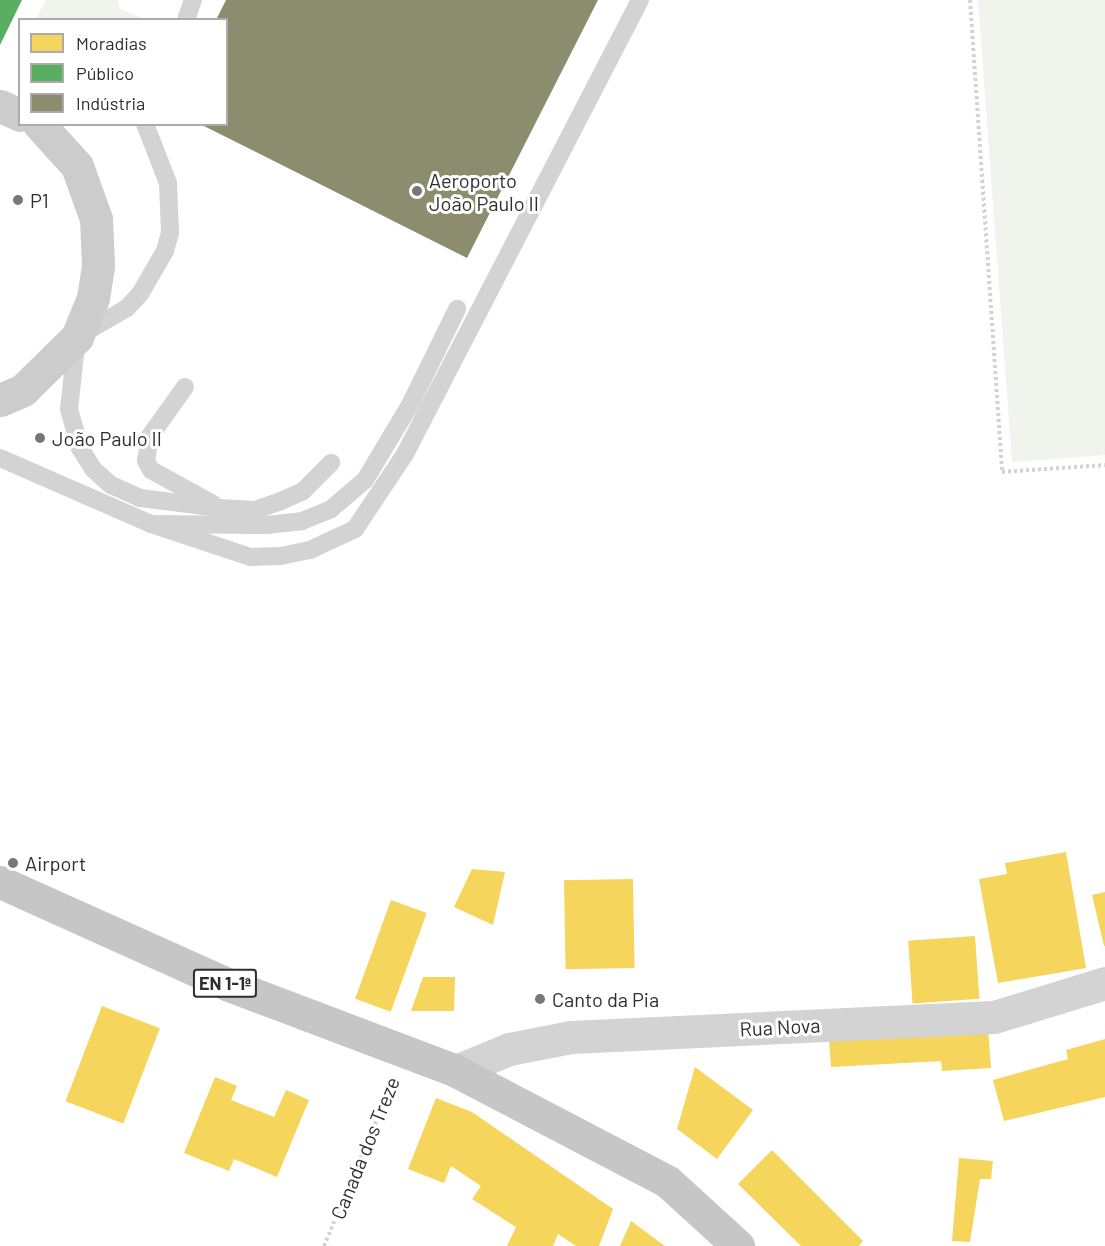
<!DOCTYPE html>
<meta charset="utf-8">
<style>
body{margin:0}
#map{position:relative;width:1105px;height:1246px;overflow:hidden;background:#fff;font-family:Barlow,sans-serif}
div>[style]{position:absolute}
.green>*{inset:0;background:#f1f3ed}
.homes>*{inset:0;background:#f6d55c;transform-origin:0 0}
.public>*{inset:0;background:#5aae61}
.industry>*{inset:0;background:#8c8c6e}
.path>*{height:4px;margin-top:-2px;transform-origin:0;background:repeating-linear-gradient(90deg,#d3d3d3 0 3px,transparent 0 6px)}
.lane>*{height:18px;margin:-9px;padding:0 9px;transform-origin:9px;border-radius:9px;background:#d3d3d3}
.street>*{height:33px;margin:-16.5px;padding:0 16.5px;transform-origin:16.5px;border-radius:16.5px;background:#d3d3d3}
.secondary>*{height:33px;margin:-16.5px;padding:0 16.5px;transform-origin:16.5px;border-radius:16.5px;background:#ccc}
.primary>*{height:33px;margin:-16.5px;padding:0 16.5px;transform-origin:16.5px;border-radius:16.5px;background:#c6c6c6}
.dots>*{width:16px;height:16px;translate:-50% -50%;box-sizing:border-box;border:3px solid #fff;border-radius:50%}
span{translate:-50% -50%;white-space:nowrap;text-align:center;line-height:1.15;-webkit-text-stroke:6px #fff;paint-order:stroke}
.shield-label span{padding:2px 4px;background:#fff;border:2px solid;border-radius:4px;-webkit-text-stroke-width:0}
.shield-label{font-size:18px;color:#2e2e2e;font-weight:700}
.poi-label{font-size:20px;color:#2e2e2e}
.left{translate:0 -50%;text-align:left}
.street-label{font-size:20px;color:#2e2e2e}
.legend{position:absolute;left:18px;top:18px;width:210px;height:108px;box-sizing:border-box;background:#fff;border:2px solid #ababab;margin:0;padding:8px 10px;list-style:none;font-size:18px;color:#2e2e2e}
.legend li{display:flex;align-items:center;gap:12px;height:30px}
.legend b{width:30px;border:2px solid #ababab}
</style>
<div id="map">
<div class="green">
<div style="clip-path:polygon(46px 0,118px 0,120px 9px,145px 19px,36px 19px)"></div>
<div style="clip-path:polygon(978px 0,1105px 0,1105px 455px,1012px 462px)"></div>
</div>
<div class="homes">
<div style="clip-path:polygon(1066px 852px,1086px 968px,998px 983px,979px 879px,1007px 874px,1005px 863px)"></div>
<div style="clip-path:polygon(472px 869px,505px 872px,493px 925px,454px 907px)"></div>
<div style="left:633px;top:879px;width:89px;height:69px;rotate:89deg"></div>
<div style="clip-path:polygon(1105px 892px,1105px 946px,1104px 946px,1092px 895px)"></div>
<div style="left:391px;top:900px;width:38px;height:105px;rotate:20deg"></div>
<div style="left:975px;top:936px;width:63px;height:67px;rotate:86deg"></div>
<div style="clip-path:polygon(423px 977px,455px 977px,454px 1011px,411px 1011px)"></div>
<div style="left:102px;top:1006px;width:62px;height:102px;rotate:21deg"></div>
<div style="clip-path:polygon(988px 1028px,991px 1068px,942px 1071px,941px 1061px,831px 1067px,829px 1038px)"></div>
<div style="clip-path:polygon(1105px 1039px,1105px 1097px,1004px 1121px,993px 1080px,1068px 1059px,1066px 1050px)"></div>
<div style="clip-path:polygon(695px 1067px,753px 1110px,717px 1159px,677px 1129px)"></div>
<div style="clip-path:polygon(215px 1077px,237px 1086px,231px 1100px,274px 1117px,286px 1090px,309px 1100px,277px 1177px,234px 1159px,229px 1171px,184px 1153px)"></div>
<div style="clip-path:polygon(436px 1098px,472px 1112px,613px 1209px,599px 1246px,576px 1246px,558px 1234px,553px 1246px,507px 1246px,516px 1227px,472px 1199px,481px 1186px,451px 1166px,444px 1183px,408px 1169px)"></div>
<div style="clip-path:polygon(772px 1150px,863px 1241px,859px 1246px,801px 1246px,738px 1184px)"></div>
<div style="clip-path:polygon(959px 1158px,993px 1161px,991px 1179px,980px 1179px,970px 1242px,952px 1241px)"></div>
<div style="clip-path:polygon(631px 1221px,665px 1246px,620px 1246px)"></div>
</div>
<div class="public">
<div style="clip-path:polygon(0 0,22px 0,0 45px)"></div>
</div>
<div class="industry">
<div style="clip-path:polygon(226px 0,598px 0,467px 258px,200px 124px,226px 124px,226px 20px,216px 20px)"></div>
</div>
<div class="path">
<div style="left:970px;top:0;width:473px;rotate:86.1deg"></div>
<div style="left:1002px;top:472px;width:103px;rotate:-3.9deg"></div>
<div style="left:324px;top:1246px;width:173px;rotate:-67.3deg"></div>
</div>
<div class="lane">
<div style="left:186px;top:20px;width:21px;rotate:-71deg"></div>
<div style="left:145px;top:124px;width:63px;rotate:68.7deg"></div>
<div style="left:168px;top:183px;width:50px;rotate:87.7deg"></div>
<div style="left:170px;top:233px;width:19px;rotate:106deg"></div>
<div style="left:165px;top:251px;width:50px;rotate:120.2deg"></div>
<div style="left:140px;top:294px;width:19px;rotate:133deg"></div>
<div style="left:127px;top:308px;width:58px;rotate:149.9deg"></div>
<div style="left:77px;top:337px;width:72px;rotate:96.3deg"></div>
<div style="left:69px;top:409px;width:41px;rotate:74.2deg"></div>
<div style="left:80px;top:448px;width:25px;rotate:58deg"></div>
<div style="left:93px;top:469px;width:24px;rotate:42deg"></div>
<div style="left:111px;top:485px;width:32px;rotate:24deg"></div>
<div style="left:140px;top:498px;width:80px;rotate:7.2deg"></div>
<div style="left:219px;top:508px;width:36px;rotate:3deg"></div>
<div style="left:255px;top:510px;width:28px;rotate:-19deg"></div>
<div style="left:281px;top:501px;width:24px;rotate:-24deg"></div>
<div style="left:303px;top:491px;width:40px;rotate:-45deg"></div>
<div style="left:185px;top:387px;width:60px;rotate:125.5deg"></div>
<div style="left:150px;top:436px;width:25px;rotate:99deg"></div>
<div style="left:146px;top:461px;width:10px;rotate:61deg"></div>
<div style="left:151px;top:470px;width:71px;rotate:28.7deg"></div>
<div style="left:0;top:458px;width:165px;rotate:23.6deg"></div>
<div style="left:151px;top:524px;width:115px;rotate:0.5deg"></div>
<div style="left:266px;top:525px;width:36px;rotate:-6deg"></div>
<div style="left:302px;top:521px;width:31px;rotate:-22deg"></div>
<div style="left:331px;top:509px;width:45px;rotate:-40.5deg"></div>
<div style="left:365px;top:480px;width:90px;rotate:-59.1deg"></div>
<div style="left:411px;top:403px;width:105px;rotate:-63.9deg"></div>
<div style="left:151px;top:524px;width:104px;rotate:18.4deg"></div>
<div style="left:250px;top:557px;width:31px;rotate:-2deg"></div>
<div style="left:281px;top:556px;width:30px;rotate:-12deg"></div>
<div style="left:310px;top:550px;width:50px;rotate:-25deg"></div>
<div style="left:355px;top:529px;width:90px;rotate:-56.3deg"></div>
<div style="left:405px;top:454px;width:511px;rotate:-62.63deg"></div>
</div>
<div class="street">
<div style="left:456px;top:1071px;width:57px;rotate:-22.5deg"></div>
<div style="left:509px;top:1049px;width:63px;rotate:-11deg"></div>
<div style="left:571px;top:1037px;width:423px;rotate:-2.7deg"></div>
<div style="left:994px;top:1017px;width:116px;rotate:-17deg"></div>
</div>
<div class="secondary">
<div style="left:0;top:106px;width:22px;rotate:24deg"></div>
<div style="left:0;top:400px;width:25px;rotate:-23deg"></div>
<div style="left:23px;top:390px;width:76px;rotate:-44.5deg"></div>
<div style="left:77px;top:337px;width:42px;rotate:-67.7deg"></div>
<div style="left:93px;top:298px;width:32px;rotate:-81deg"></div>
<div style="left:98px;top:266px;width:47px;rotate:-92.4deg"></div>
<div style="left:96px;top:219px;width:56px;rotate:-109.7deg"></div>
<div style="left:77px;top:166px;width:57px;rotate:-132.1deg"></div>
</div>
<div class="primary">
<div style="left:0;top:882px;width:251px;rotate:24.2deg"></div>
<div style="left:229px;top:985px;width:243px;rotate:20.7deg"></div>
<div style="left:456px;top:1071px;width:239px;rotate:27.6deg"></div>
<div style="left:668px;top:1182px;width:95px;rotate:42.4deg"></div>
</div>
<div class="dots">
<div style="left:417px;top:191px;background:#777"></div>
<div style="left:18px;top:200px;background:#777"></div>
<div style="left:40px;top:438px;background:#777"></div>
<div style="left:13px;top:863px;background:#777"></div>
<div style="left:540px;top:999px;background:#777"></div>
</div>
<div class="shield-label">
<span style="left:225px;top:983px">EN 1-1ª</span>
</div>
<div class="poi-label">
<span class="left" style="left:429px;top:192px">Aeroporto<br>João Paulo II</span>
<span class="left" style="left:30px;top:200px">P1</span>
<span class="left" style="left:52px;top:438px">João Paulo II</span>
<span class="left" style="left:25px;top:863px">Airport</span>
<span class="left" style="left:552px;top:999px">Canto da Pia</span>
</div>
<div class="street-label">
<span style="left:780px;top:1027px;rotate:-3deg">Rua Nova</span>
<span style="left:365px;top:1148px;rotate:-68deg">Canada dos Treze</span>
</div>
<ul class="legend">
<li><b style="height:16px;background:#f6d55c"></b>Moradias</li>
<li><b style="height:16px;background:#5aae61"></b>Público</li>
<li><b style="height:16px;background:#8c8c6e"></b>Indústria</li>
</ul>
</div>
